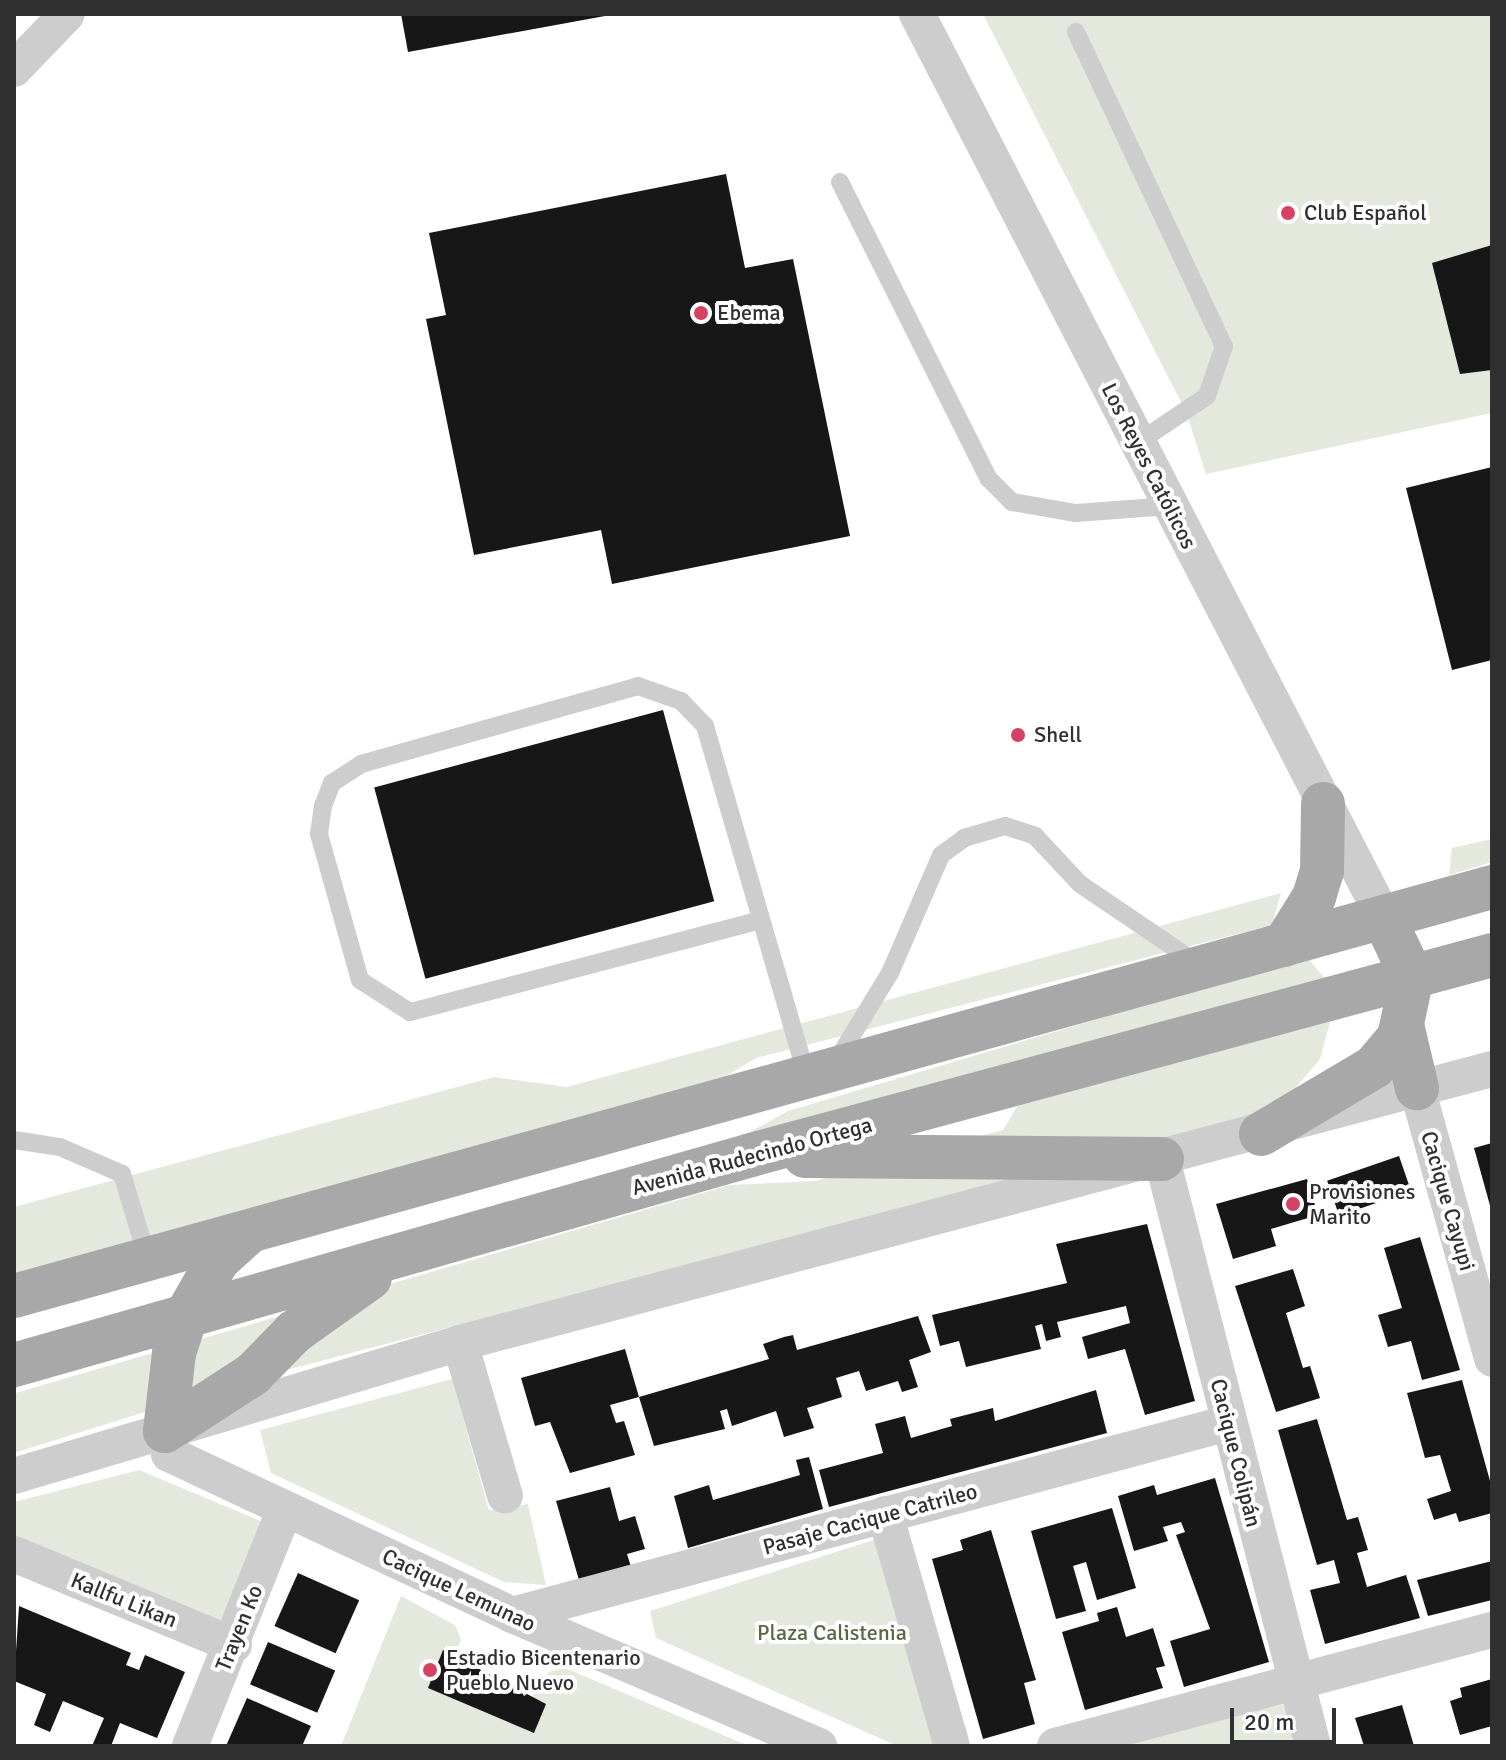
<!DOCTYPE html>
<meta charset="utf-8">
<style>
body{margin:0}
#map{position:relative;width:1506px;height:1760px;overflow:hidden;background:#fff;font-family:Signika,sans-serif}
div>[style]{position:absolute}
.green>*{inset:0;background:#e5e9dd}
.building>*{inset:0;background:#171717;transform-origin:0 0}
.lane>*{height:18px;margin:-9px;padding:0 9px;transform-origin:9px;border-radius:9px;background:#cdcdcd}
.street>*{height:36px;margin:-18px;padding:0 18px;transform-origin:18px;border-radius:18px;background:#cdcdcd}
.primary>*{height:44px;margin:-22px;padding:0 22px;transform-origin:22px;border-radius:22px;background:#a8a8a8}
.dots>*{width:22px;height:22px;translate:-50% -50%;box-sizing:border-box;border:4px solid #fff;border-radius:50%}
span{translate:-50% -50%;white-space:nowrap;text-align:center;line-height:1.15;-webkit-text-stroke:8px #fff;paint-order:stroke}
.poi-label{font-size:22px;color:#303030}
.left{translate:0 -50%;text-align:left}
.street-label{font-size:22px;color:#303030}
.park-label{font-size:22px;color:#5a6941}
.frame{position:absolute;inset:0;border:16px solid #303030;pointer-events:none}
.scale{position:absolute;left:1230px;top:1708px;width:106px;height:36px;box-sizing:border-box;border:4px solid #303030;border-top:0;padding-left:10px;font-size:24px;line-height:28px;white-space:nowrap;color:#303030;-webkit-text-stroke:6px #fff;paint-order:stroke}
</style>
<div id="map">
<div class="green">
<div style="clip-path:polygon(983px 14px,1492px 14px,1492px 413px,1206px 474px,1186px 412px)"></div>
<div style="clip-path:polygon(1492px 839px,1492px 862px,1449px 875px,1452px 848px)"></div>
<div style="clip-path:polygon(1281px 893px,1272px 925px,756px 1058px,721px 1079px,14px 1277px,14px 1207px,494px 1077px,567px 1087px)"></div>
<div style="clip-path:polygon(1307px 957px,1325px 979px,718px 1150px,788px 1111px)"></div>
<div style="clip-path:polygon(1330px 1022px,1320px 1059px,1276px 1111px,241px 1382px,14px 1453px,15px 1393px,730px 1185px,815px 1181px,1003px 1130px,1021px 1100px)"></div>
<div style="clip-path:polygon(452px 1379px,489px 1510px,528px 1504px,546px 1585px,504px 1582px,271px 1473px,260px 1430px)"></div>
<div style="clip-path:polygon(139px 1470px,263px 1522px,221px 1629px,14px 1544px,14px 1502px)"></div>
<div style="clip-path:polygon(886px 1536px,944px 1746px,897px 1746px,656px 1638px,650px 1611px)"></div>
<div style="clip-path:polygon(401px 1596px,455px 1625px,461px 1640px,454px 1656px,532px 1697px,549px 1672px,565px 1668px,749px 1746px,341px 1746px)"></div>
<div style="clip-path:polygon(1302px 1700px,1315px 1746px,1114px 1746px)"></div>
</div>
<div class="building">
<div style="clip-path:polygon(401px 14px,605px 14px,605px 16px,408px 52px)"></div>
<div style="clip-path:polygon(726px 174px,745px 268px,793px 259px,850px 536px,612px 584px,601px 530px,474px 555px,426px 319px,446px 315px,429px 233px)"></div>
<div style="clip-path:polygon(1492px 245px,1492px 370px,1460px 374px,1432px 263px)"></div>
<div style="clip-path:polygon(1492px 467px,1492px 660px,1452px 670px,1406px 488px)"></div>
<div style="left:663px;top:710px;width:198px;height:299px;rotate:75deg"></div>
<div style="clip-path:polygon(1492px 1143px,1492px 1209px,1491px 1209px,1474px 1148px)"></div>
<div style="left:1399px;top:1156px;width:37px;height:76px;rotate:71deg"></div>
<div style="clip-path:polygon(1307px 1179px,1318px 1215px,1271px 1229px,1276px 1246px,1233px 1259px,1216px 1204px)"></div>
<div style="clip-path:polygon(1147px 1224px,1195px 1401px,1145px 1415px,1125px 1349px,1088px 1359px,1082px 1337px,1130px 1323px,1126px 1306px,1057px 1322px,1061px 1337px,1046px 1341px,1042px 1324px,1035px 1326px,1041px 1349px,966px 1367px,959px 1341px,940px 1346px,932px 1315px,1067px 1283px,1056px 1244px)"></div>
<div style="clip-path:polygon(1420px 1237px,1460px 1370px,1422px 1380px,1411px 1341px,1388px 1347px,1378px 1315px,1402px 1308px,1384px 1248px)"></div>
<div style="clip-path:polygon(1293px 1269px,1305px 1306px,1286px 1313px,1303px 1368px,1310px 1366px,1320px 1398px,1276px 1412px,1235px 1286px)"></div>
<div style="clip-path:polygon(918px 1316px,931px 1352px,909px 1360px,918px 1387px,902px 1392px,898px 1381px,866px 1391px,859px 1371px,836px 1378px,842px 1397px,807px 1408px,814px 1428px,784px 1437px,776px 1411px,732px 1426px,727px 1409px,720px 1411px,725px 1429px,654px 1446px,639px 1397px,769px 1359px,763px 1344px,784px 1337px,793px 1335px,797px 1350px)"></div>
<div style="clip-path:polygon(625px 1349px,639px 1397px,610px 1405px,616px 1423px,624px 1421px,635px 1455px,570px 1473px,550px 1422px,535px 1426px,521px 1378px)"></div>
<div style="clip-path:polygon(1462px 1380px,1492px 1488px,1492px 1513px,1459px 1522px,1456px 1513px,1434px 1520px,1427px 1499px,1451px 1491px,1440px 1455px,1425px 1458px,1407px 1393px)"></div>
<div style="clip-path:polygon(1096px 1390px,1107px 1433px,829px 1507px,819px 1470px,883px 1453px,875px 1424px,905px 1416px,911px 1438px,952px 1426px,950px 1419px,993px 1408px,995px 1421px)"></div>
<div style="clip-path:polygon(1317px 1419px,1347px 1520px,1358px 1517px,1368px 1550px,1357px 1553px,1367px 1587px,1406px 1575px,1420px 1618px,1325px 1644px,1310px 1590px,1340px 1583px,1334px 1560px,1317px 1565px,1278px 1430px)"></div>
<div style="clip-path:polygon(809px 1457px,823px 1509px,688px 1548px,674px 1496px,709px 1485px,713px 1500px,800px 1475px,796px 1460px)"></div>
<div style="clip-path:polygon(1215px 1478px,1269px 1662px,1184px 1687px,1170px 1641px,1210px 1629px,1176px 1535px,1185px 1532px,1181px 1522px,1163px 1527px,1168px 1541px,1134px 1551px,1118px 1496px,1154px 1485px,1157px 1495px)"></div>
<div style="clip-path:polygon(610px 1487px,619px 1521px,635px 1516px,645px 1549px,627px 1554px,633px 1573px,581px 1587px,556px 1501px)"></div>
<div style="clip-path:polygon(1112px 1508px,1136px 1588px,1097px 1600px,1086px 1562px,1073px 1566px,1086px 1611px,1056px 1619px,1031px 1531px)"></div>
<div style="clip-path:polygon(991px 1530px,1036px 1680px,1024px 1683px,1035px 1724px,983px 1739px,932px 1559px,963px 1550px,960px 1540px)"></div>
<div style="clip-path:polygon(1492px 1561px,1492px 1600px,1428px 1616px,1417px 1580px)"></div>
<div style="left:298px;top:1573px;width:67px;height:58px;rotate:24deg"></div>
<div style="clip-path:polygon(19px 1606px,131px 1653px,126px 1665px,139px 1670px,145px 1655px,185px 1672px,157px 1738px,120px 1723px,111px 1746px,92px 1746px,104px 1718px,63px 1701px,50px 1732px,34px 1725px,46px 1694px,14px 1681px)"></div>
<div style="clip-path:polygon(1117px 1607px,1126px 1637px,1153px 1628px,1165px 1666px,1156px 1668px,1163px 1688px,1085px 1710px,1062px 1632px,1099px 1621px,1097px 1613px)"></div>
<div style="left:268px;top:1642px;width:73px;height:46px;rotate:23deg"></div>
<div style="clip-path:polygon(443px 1650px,546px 1704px,534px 1733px,428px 1688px)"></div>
<div style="clip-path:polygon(1492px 1679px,1492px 1726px,1460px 1735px,1450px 1701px,1462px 1697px,1460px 1688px)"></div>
<div style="clip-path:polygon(247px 1698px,311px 1726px,302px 1746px,226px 1746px)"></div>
<div style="clip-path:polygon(1402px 1705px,1414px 1746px,1364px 1746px,1355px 1718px)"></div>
</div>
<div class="lane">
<div style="left:1076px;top:32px;width:347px;rotate:64.8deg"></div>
<div style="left:1224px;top:346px;width:53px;rotate:108.8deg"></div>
<div style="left:1207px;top:396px;width:84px;rotate:146.1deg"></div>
<div style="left:840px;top:182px;width:332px;rotate:63.4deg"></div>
<div style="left:989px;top:479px;width:33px;rotate:45deg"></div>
<div style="left:1012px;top:502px;width:65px;rotate:9.8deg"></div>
<div style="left:1076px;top:513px;width:94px;rotate:-4.3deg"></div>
<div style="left:761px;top:920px;width:363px;rotate:165.3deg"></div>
<div style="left:410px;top:1012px;width:59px;rotate:-147.4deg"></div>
<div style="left:360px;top:980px;width:152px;rotate:-105.7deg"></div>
<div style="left:319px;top:834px;width:28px;rotate:-82deg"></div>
<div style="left:323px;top:806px;width:25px;rotate:-69deg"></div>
<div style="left:332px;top:783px;width:35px;rotate:-33deg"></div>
<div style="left:361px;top:764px;width:288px;rotate:-15.7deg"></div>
<div style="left:638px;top:686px;width:46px;rotate:19.2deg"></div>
<div style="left:681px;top:701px;width:35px;rotate:46deg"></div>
<div style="left:705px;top:726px;width:366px;rotate:73.8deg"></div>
<div style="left:837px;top:1060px;width:102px;rotate:-58.7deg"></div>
<div style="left:890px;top:973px;width:129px;rotate:-66.6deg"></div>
<div style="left:941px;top:855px;width:29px;rotate:-36deg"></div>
<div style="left:964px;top:838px;width:43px;rotate:-16.3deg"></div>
<div style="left:1005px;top:826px;width:32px;rotate:18deg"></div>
<div style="left:1035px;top:836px;width:66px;rotate:46.8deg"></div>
<div style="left:1080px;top:884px;width:143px;rotate:34.1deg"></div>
<div style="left:14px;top:1140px;width:47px;rotate:8.7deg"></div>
<div style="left:60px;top:1147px;width:68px;rotate:23.5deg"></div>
<div style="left:122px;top:1174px;width:87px;rotate:73.2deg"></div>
</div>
<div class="street">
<div style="left:917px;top:14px;width:1017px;rotate:62.68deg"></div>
<div style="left:14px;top:69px;width:76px;rotate:-46.1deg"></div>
<div style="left:1417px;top:1088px;width:281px;rotate:74.5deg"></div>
<div style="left:1162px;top:1159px;width:606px;rotate:75.57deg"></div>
<div style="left:460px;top:1343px;width:159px;rotate:73.6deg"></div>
<div style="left:165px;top:1431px;width:23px;rotate:80deg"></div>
<div style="left:169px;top:1454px;width:379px;rotate:25.1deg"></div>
<div style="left:512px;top:1615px;width:334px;rotate:23.1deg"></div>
<div style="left:14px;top:1476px;width:465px;rotate:-16.6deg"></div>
<div style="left:460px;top:1343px;width:1068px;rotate:-14.87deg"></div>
<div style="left:885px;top:1514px;width:241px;rotate:73.9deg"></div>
<div style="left:14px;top:1554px;width:238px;rotate:22.5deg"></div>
<div style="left:512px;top:1615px;width:741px;rotate:-15.01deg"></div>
<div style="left:190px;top:1746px;width:255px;rotate:-68.2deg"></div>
<div style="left:1055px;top:1746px;width:452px;rotate:-14.9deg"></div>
</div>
<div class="primary">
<div style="left:1284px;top:945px;width:57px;rotate:-58deg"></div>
<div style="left:1314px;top:897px;width:27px;rotate:-73deg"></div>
<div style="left:1322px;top:871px;width:67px;rotate:-89.1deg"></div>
<div style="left:1403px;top:1029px;width:61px;rotate:76.7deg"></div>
<div style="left:1261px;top:1134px;width:131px;rotate:-30.7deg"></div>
<div style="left:1374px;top:1067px;width:39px;rotate:-50deg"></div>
<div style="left:1399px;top:1037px;width:61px;rotate:-77.8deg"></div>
<div style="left:1412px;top:977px;width:65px;rotate:-115.4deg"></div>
<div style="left:805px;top:1156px;width:357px;rotate:0.5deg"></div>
<div style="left:14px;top:1296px;width:1534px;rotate:-15.47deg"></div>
<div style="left:14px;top:1365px;width:766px;rotate:-15.9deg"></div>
<div style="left:751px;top:1155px;width:768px;rotate:-15.1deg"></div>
<div style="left:165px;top:1431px;width:105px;rotate:-32.9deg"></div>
<div style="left:253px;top:1374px;width:59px;rotate:-45.7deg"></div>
<div style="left:294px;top:1332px;width:93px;rotate:-35.4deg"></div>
<div style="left:165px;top:1431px;width:79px;rotate:-83.4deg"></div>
<div style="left:174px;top:1353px;width:39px;rotate:-72deg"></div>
<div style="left:186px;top:1316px;width:64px;rotate:-60.3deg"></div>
<div style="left:218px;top:1260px;width:42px;rotate:-42.1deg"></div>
</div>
<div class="dots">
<div style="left:1288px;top:213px;background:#d74264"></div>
<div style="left:701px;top:313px;background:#d74264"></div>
<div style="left:1018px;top:735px;background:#d74264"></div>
<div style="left:1293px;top:1204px;background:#d74264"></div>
<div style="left:430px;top:1670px;background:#d74264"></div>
</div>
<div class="poi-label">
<span class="left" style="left:1304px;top:213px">Club Español</span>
<span class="left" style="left:717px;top:313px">Ebema</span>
<span class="left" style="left:1034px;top:735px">Shell</span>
<span class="left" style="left:1309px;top:1204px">Provisiones<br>Marito</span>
<span class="left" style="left:446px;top:1670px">Estadio Bicentenario<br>Pueblo Nuevo</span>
</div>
<div class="street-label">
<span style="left:1149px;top:466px;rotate:63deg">Los Reyes Católicos</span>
<span style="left:752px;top:1156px;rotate:-15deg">Avenida Rudecindo Ortega</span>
<span style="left:1448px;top:1201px;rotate:74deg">Cacique Cayupi</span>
<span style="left:1236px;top:1453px;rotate:76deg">Cacique Colipán</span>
<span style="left:870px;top:1519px;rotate:-15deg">Pasaje Cacique Catrileo</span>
<span style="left:459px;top:1590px;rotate:25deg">Cacique Lemunao</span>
<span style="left:124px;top:1600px;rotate:22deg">Kallfu Likan</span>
<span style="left:239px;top:1628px;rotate:-68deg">Trayen Ko</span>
</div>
<div class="park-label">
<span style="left:832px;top:1633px">Plaza Calistenia</span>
</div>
<div class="frame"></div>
<div class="scale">20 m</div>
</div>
